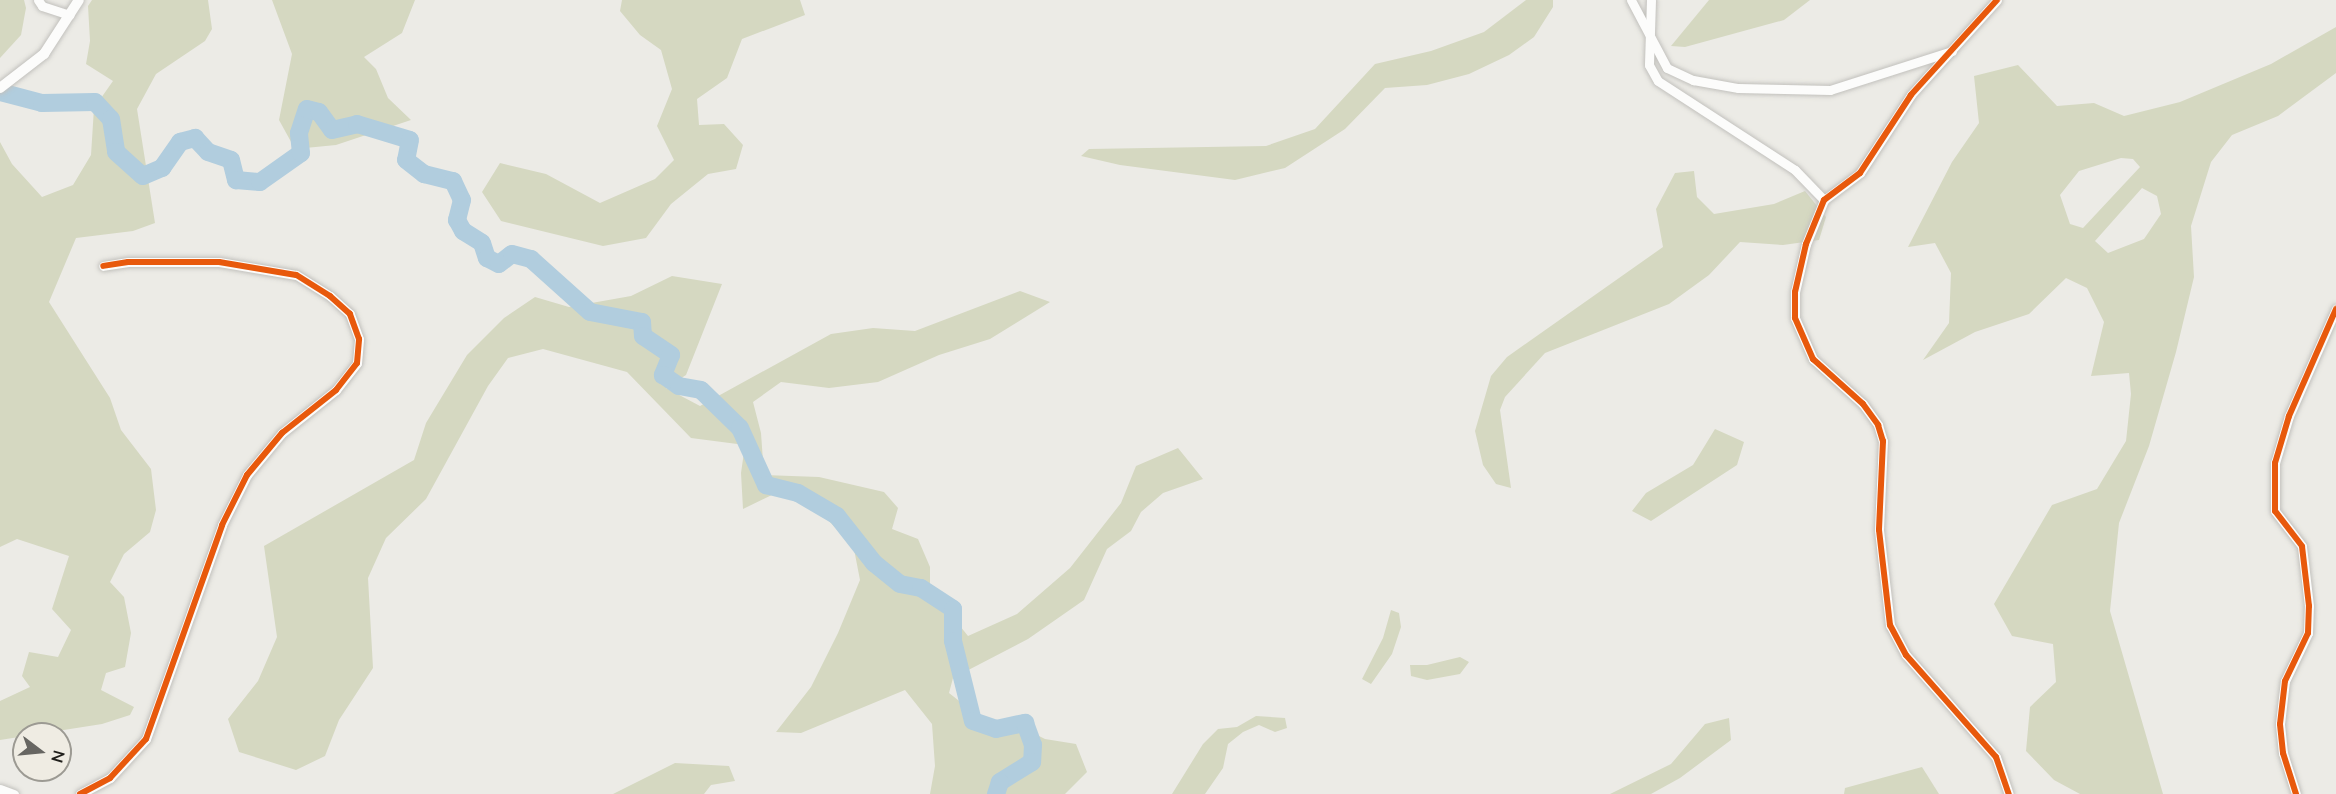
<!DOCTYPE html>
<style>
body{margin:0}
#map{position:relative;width:2336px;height:794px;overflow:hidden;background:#ecebe6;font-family:"Nunito Sans",sans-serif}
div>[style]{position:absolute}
.green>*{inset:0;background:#d5d8c1}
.river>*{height:18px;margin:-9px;padding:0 9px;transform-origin:9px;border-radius:9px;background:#b1cdde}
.roads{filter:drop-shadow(0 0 2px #c2c1bd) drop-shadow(0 0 2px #c2c1bd)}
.minor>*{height:9px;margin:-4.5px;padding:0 4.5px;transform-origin:4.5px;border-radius:4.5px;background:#fcfcfb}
.tertiary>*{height:10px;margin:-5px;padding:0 5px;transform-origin:5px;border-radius:5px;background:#fcfcfb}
.cycleway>*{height:6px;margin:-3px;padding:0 3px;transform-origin:3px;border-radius:3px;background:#e8590c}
span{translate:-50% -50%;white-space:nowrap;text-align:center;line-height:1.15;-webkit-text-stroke:5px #efece3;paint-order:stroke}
.north{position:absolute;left:12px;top:722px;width:60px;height:60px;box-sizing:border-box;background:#efece3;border:2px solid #9c9a93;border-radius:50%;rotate:106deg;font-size:16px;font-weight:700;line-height:24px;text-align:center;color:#201f1b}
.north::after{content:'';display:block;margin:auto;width:21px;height:27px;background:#676662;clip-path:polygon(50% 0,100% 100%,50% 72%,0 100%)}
</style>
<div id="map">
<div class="green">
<div style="clip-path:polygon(0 0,24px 0,26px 8px,21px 35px,0 58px)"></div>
<div style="clip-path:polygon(92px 0,208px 0,212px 29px,205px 41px,156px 74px,137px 109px,155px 223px,133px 231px,76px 238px,49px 302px,110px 398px,121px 430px,151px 469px,156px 510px,150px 532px,124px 554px,110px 582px,124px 597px,131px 633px,125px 667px,106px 673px,101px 690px,134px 707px,130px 715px,102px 724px,0 740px,0 701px,30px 687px,22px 676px,29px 652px,58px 657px,71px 630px,52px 609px,69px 556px,17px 539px,0 547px,0 142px,12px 164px,42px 197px,73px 185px,91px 155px,94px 108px,113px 81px,86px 64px,90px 41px,88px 6px)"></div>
<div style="clip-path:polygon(272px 0,415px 0,402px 33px,364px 57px,376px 69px,388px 98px,411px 120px,336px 145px,295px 149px,279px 120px,292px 54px)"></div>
<div style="clip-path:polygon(622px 0,800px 0,805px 15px,742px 39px,727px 78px,697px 99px,699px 125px,724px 124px,743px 145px,736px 169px,708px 174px,671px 204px,646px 238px,603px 246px,501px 221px,482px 192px,500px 163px,546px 174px,600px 203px,655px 179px,674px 160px,657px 126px,672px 89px,661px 50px,640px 35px,620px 11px)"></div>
<div style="clip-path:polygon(1526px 0,1553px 0,1553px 7px,1534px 37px,1509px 55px,1469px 74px,1427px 85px,1385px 88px,1345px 129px,1285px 168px,1235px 180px,1120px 165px,1081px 156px,1089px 149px,1266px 146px,1315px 129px,1375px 64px,1431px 51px,1484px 32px)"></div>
<div style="clip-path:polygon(1709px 0,1810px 0,1784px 20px,1685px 47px,1671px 46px)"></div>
<div style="clip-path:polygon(evenodd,2336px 27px,2336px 73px,2278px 116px,2232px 135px,2211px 162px,2191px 226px,2194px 277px,2176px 352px,2149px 446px,2119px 523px,2110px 611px,2163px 794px,2080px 794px,2054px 780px,2026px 751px,2030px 707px,2056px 682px,2053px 644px,2012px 636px,1994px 604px,2052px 505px,2097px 489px,2126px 441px,2131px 394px,2129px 373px,2091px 376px,2104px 322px,2087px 288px,2066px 278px,2029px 314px,1975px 332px,1923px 360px,1949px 323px,1951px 273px,1935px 243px,1908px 247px,1952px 162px,1979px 123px,1974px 76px,2018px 65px,2057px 106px,2094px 103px,2124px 116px,2180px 102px,2271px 64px,2336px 27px,2121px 158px,2133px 159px,2140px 167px,2083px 228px,2070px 224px,2060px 195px,2079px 171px,2121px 158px,2336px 27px,2142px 188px,2157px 196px,2161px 214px,2144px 239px,2108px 253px,2095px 241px,2142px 188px)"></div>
<div style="clip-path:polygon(1694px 171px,1697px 197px,1714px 214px,1774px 204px,1805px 191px,1826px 217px,1819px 240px,1783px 245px,1740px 242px,1709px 275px,1669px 304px,1545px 353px,1505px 397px,1500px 410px,1511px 488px,1496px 484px,1483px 465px,1475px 431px,1491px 376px,1507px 357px,1663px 247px,1656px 209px,1675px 173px)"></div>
<div style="clip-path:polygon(672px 276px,722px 284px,686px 375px,666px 388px,700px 406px,831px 334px,873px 328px,915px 331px,1020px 291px,1050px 302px,990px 339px,939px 355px,878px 382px,829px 388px,781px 382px,753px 402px,761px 433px,764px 475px,819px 477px,884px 492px,898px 508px,892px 529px,918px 539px,930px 567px,930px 599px,948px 611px,968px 636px,1017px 614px,1070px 568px,1121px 503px,1136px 466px,1178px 448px,1203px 479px,1163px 493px,1141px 512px,1131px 531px,1107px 549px,1084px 600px,1028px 639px,953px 678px,949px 693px,986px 722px,1009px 721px,1045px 739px,1076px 744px,1087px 772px,1065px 794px,930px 794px,935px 766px,932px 724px,905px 690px,801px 733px,776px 732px,811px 687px,838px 633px,860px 580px,853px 544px,813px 506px,778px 492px,743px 509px,741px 473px,745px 445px,691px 438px,627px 372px,543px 349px,508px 358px,488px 386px,426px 499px,386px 538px,368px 578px,373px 668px,339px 720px,325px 756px,296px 770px,239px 752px,228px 719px,258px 681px,277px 637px,264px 546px,414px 460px,426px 423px,467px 355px,504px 318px,535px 297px,569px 307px,631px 296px)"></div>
<div style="clip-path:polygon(1715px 429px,1744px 442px,1737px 465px,1651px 521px,1632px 511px,1646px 493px,1693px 465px)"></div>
<div style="clip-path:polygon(1391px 610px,1399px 613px,1401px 627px,1392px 654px,1371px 684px,1362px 679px,1383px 638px)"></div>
<div style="clip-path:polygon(1460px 657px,1469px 662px,1460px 674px,1427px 680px,1411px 676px,1410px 665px,1427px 665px)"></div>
<div style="clip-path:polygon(1256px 716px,1285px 718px,1287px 728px,1275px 732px,1259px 725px,1243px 732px,1228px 744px,1223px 768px,1205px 794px,1172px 794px,1203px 744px,1218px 729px,1237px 727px)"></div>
<div style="clip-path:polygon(1729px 718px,1731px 740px,1680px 778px,1651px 794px,1610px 794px,1671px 764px,1705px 724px)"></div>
<div style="clip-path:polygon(675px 763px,729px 766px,735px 781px,711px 785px,704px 794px,613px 794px)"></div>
<div style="clip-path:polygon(1922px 767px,1939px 794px,1844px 794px,1845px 788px)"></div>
</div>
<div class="river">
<div style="left:0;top:92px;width:43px;rotate:14.7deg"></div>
<div style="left:42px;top:103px;width:53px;rotate:-1.1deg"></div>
<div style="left:95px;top:102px;width:23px;rotate:47deg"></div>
<div style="left:111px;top:119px;width:33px;rotate:81deg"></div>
<div style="left:116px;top:152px;width:36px;rotate:42deg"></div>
<div style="left:143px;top:176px;width:21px;rotate:-23deg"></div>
<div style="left:162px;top:168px;width:32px;rotate:-55deg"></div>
<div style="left:180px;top:142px;width:16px;rotate:-15deg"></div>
<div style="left:195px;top:138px;width:19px;rotate:47deg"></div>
<div style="left:208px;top:152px;width:24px;rotate:19deg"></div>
<div style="left:231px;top:160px;width:21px;rotate:76deg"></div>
<div style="left:236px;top:180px;width:24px;rotate:5deg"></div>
<div style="left:260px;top:182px;width:50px;rotate:-35.3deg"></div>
<div style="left:301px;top:153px;width:20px;rotate:-96deg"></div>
<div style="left:299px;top:133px;width:25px;rotate:-72deg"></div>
<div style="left:307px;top:109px;width:12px;rotate:14deg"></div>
<div style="left:319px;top:112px;width:22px;rotate:54deg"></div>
<div style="left:332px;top:130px;width:26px;rotate:-13deg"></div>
<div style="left:357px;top:124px;width:55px;rotate:16.8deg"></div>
<div style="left:410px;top:140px;width:20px;rotate:101deg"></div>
<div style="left:406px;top:160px;width:23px;rotate:38deg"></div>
<div style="left:424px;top:174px;width:30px;rotate:14deg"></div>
<div style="left:453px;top:181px;width:21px;rotate:65deg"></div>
<div style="left:462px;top:200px;width:21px;rotate:104deg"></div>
<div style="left:457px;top:220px;width:13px;rotate:61deg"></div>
<div style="left:463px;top:231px;width:22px;rotate:32deg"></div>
<div style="left:482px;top:243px;width:16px;rotate:72deg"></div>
<div style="left:487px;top:258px;width:13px;rotate:27deg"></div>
<div style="left:499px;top:264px;width:16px;rotate:-38deg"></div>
<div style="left:512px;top:254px;width:20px;rotate:15deg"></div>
<div style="left:531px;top:259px;width:79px;rotate:41.9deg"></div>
<div style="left:590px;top:312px;width:53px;rotate:10.9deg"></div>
<div style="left:642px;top:322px;width:14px;rotate:86deg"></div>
<div style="left:643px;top:336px;width:34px;rotate:34deg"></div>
<div style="left:671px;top:355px;width:22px;rotate:112deg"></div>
<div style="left:663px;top:375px;width:19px;rotate:35deg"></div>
<div style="left:679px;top:386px;width:22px;rotate:10deg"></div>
<div style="left:701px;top:390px;width:54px;rotate:44.3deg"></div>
<div style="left:740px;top:428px;width:63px;rotate:65.5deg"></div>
<div style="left:766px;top:485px;width:33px;rotate:14deg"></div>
<div style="left:798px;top:493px;width:45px;rotate:30.5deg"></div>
<div style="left:837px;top:516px;width:60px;rotate:51.8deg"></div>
<div style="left:874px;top:563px;width:33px;rotate:39deg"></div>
<div style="left:900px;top:584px;width:21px;rotate:11deg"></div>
<div style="left:921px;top:588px;width:38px;rotate:33deg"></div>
<div style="left:953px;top:609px;width:32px;rotate:90deg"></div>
<div style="left:953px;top:641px;width:82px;rotate:76deg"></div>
<div style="left:973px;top:721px;width:24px;rotate:19deg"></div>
<div style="left:996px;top:729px;width:30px;rotate:-12deg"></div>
<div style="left:1025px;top:723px;width:23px;rotate:70deg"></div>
<div style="left:1033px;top:745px;width:17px;rotate:93deg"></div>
<div style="left:1032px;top:762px;width:38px;rotate:148deg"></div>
<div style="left:1000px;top:782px;width:13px;rotate:108deg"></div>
</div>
<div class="roads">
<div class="minor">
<div style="left:38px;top:0;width:7px;rotate:56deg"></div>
<div style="left:42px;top:6px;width:29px;rotate:18deg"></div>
<div style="left:1631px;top:0;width:77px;rotate:62.1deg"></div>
<div style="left:1667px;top:68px;width:29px;rotate:25deg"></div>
<div style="left:1693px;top:80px;width:46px;rotate:10.1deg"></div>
<div style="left:1738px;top:88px;width:92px;rotate:1.2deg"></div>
<div style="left:1830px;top:90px;width:128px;rotate:-17.7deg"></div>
<div style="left:1651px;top:0;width:65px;rotate:91.8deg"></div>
<div style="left:1649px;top:65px;width:18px;rotate:61deg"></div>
<div style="left:1658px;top:81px;width:163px;rotate:33deg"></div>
<div style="left:1795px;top:170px;width:42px;rotate:46deg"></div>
<div style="left:1997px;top:0;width:128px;rotate:132.2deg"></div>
<div style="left:1911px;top:95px;width:93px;rotate:123.2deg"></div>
<div style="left:1860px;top:173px;width:45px;rotate:143.1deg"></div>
<div style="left:1824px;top:200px;width:48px;rotate:112.2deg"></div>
<div style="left:1806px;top:244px;width:49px;rotate:102.9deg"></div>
<div style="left:1795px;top:292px;width:26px;rotate:90deg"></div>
<div style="left:1795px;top:318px;width:45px;rotate:66.3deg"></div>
<div style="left:1813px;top:359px;width:67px;rotate:42deg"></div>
<div style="left:1863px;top:404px;width:26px;rotate:54deg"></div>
<div style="left:1878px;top:425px;width:17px;rotate:73deg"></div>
<div style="left:1883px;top:441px;width:89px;rotate:92.6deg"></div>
<div style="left:1879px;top:530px;width:96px;rotate:83.4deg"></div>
<div style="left:1890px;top:625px;width:34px;rotate:62deg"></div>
<div style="left:1906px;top:655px;width:136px;rotate:48.6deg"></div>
<div style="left:1996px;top:757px;width:39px;rotate:71deg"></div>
<div style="left:0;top:789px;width:15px;rotate:20deg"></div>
<div style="left:80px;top:794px;width:34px;rotate:-28deg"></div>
<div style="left:110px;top:778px;width:53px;rotate:-47.3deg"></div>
<div style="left:146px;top:739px;width:227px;rotate:-70.4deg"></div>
<div style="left:222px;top:525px;width:56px;rotate:-63.4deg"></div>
<div style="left:247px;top:475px;width:55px;rotate:-50.2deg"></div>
<div style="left:282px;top:433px;width:69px;rotate:-38.5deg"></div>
<div style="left:336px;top:390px;width:34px;rotate:-52deg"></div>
<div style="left:357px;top:363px;width:24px;rotate:-85deg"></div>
<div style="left:359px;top:339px;width:27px;rotate:-110deg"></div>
<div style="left:350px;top:314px;width:27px;rotate:-138deg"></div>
<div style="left:330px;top:296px;width:40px;rotate:-148deg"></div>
<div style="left:296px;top:275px;width:78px;rotate:-170.4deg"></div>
<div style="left:219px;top:262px;width:91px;rotate:180deg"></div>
<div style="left:128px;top:262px;width:25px;rotate:171deg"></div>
<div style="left:2296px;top:794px;width:43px;rotate:-107.6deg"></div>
<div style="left:2283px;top:753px;width:29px;rotate:-96deg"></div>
<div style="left:2280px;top:724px;width:43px;rotate:-83.4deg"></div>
<div style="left:2285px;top:681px;width:53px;rotate:-64.4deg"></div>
<div style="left:2308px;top:633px;width:27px;rotate:-88deg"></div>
<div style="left:2309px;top:606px;width:60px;rotate:-96.7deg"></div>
<div style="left:2302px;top:546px;width:44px;rotate:-127.6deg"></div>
<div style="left:2275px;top:511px;width:48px;rotate:-90deg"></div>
<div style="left:2275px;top:463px;width:49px;rotate:-73.4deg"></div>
<div style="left:2289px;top:416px;width:117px;rotate:-66.3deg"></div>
</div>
<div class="tertiary">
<div style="left:0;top:88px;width:56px;rotate:-37.7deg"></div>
<div style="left:44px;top:54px;width:64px;rotate:-57.1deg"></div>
</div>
</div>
<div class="cycleway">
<div style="left:1997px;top:0;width:128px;rotate:132.2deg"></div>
<div style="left:1911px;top:95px;width:93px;rotate:123.2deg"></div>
<div style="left:1860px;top:173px;width:45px;rotate:143.1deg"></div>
<div style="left:1824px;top:200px;width:48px;rotate:112.2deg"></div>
<div style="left:1806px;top:244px;width:49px;rotate:102.9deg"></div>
<div style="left:1795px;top:292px;width:26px;rotate:90deg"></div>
<div style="left:1795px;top:318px;width:45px;rotate:66.3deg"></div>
<div style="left:1813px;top:359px;width:67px;rotate:42deg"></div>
<div style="left:1863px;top:404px;width:26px;rotate:54deg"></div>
<div style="left:1878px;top:425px;width:17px;rotate:73deg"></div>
<div style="left:1883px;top:441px;width:89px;rotate:92.6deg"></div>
<div style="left:1879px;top:530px;width:96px;rotate:83.4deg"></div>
<div style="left:1890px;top:625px;width:34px;rotate:62deg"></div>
<div style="left:1906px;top:655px;width:136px;rotate:48.6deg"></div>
<div style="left:1996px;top:757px;width:39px;rotate:71deg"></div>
<div style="left:80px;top:794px;width:34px;rotate:-28deg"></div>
<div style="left:110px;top:778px;width:53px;rotate:-47.3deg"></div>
<div style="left:146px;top:739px;width:227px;rotate:-70.4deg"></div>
<div style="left:222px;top:525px;width:56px;rotate:-63.4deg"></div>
<div style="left:247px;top:475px;width:55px;rotate:-50.2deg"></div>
<div style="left:282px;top:433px;width:69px;rotate:-38.5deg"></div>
<div style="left:336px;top:390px;width:34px;rotate:-52deg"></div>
<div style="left:357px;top:363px;width:24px;rotate:-85deg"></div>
<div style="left:359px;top:339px;width:27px;rotate:-110deg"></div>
<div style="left:350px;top:314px;width:27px;rotate:-138deg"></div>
<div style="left:330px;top:296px;width:40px;rotate:-148deg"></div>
<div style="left:296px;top:275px;width:78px;rotate:-170.4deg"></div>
<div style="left:219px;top:262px;width:91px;rotate:180deg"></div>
<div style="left:128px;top:262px;width:25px;rotate:171deg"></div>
<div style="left:2296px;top:794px;width:43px;rotate:-107.6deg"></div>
<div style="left:2283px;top:753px;width:29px;rotate:-96deg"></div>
<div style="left:2280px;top:724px;width:43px;rotate:-83.4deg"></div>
<div style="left:2285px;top:681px;width:53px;rotate:-64.4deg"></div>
<div style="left:2308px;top:633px;width:27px;rotate:-88deg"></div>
<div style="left:2309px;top:606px;width:60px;rotate:-96.7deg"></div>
<div style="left:2302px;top:546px;width:44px;rotate:-127.6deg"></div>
<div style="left:2275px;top:511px;width:48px;rotate:-90deg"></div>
<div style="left:2275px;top:463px;width:49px;rotate:-73.4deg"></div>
<div style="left:2289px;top:416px;width:117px;rotate:-66.3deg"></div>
</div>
<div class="north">N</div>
</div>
